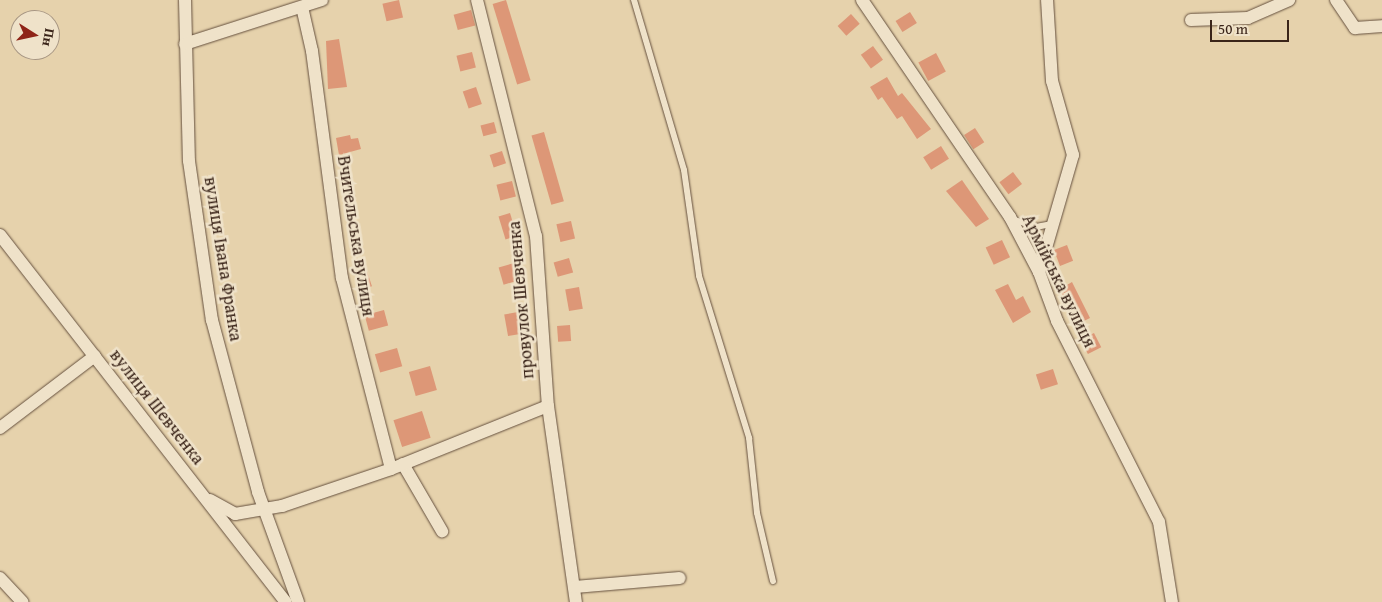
<!DOCTYPE html>
<meta charset="utf-8">
<style>
body{margin:0}
#map{position:relative;width:1382px;height:602px;overflow:hidden;background:#e6d2ac;font-family:"Gentium Book Plus",serif}
div>[style]{position:absolute}
.building>*{inset:0;background:#dd9777;transform-origin:0 0}
.roads{filter:drop-shadow(0 0 1px #65503e) drop-shadow(0 0 1px #65503e)}
.lane>*{height:6px;margin:-3px;padding:0 3px;transform-origin:3px;border-radius:3px;background:#efe2c9}
.street>*{height:12px;margin:-6px;padding:0 6px;transform-origin:6px;border-radius:6px;background:#efe2c9}
span{translate:-50% -50%;white-space:nowrap;text-align:center;line-height:1.15;-webkit-text-stroke:5px #efe2c9;paint-order:stroke}
.street-label{font-size:18px;color:#3a2419}
.north{position:absolute;left:10px;top:10px;width:50px;height:50px;box-sizing:border-box;background:#efe2c9;border:1px solid #a79683;border-radius:50%;rotate:100deg;font-size:14px;font-weight:700;line-height:20px;text-align:center;color:#3a2419}
.north::after{content:'';display:block;margin:auto;width:18px;height:22px;background:#8f2418;clip-path:polygon(50% 0,100% 100%,50% 72%,0 100%)}
.scale{position:absolute;left:1210px;top:20px;width:79px;height:22px;box-sizing:border-box;border:2px solid #3a2419;border-top:0;padding-left:6px;font-size:15px;line-height:18px;white-space:nowrap;color:#3a2419;-webkit-text-stroke:4px #efe2c9;paint-order:stroke}
</style>
<div id="map">
<div class="building">
<div style="left:399px;top:0;width:18px;height:17px;rotate:77deg"></div>
<div style="left:506px;top:0;width:84px;height:14px;rotate:73deg"></div>
<div style="left:471px;top:10px;width:16px;height:18px;rotate:75deg"></div>
<div style="left:910px;top:12px;width:13px;height:17px;rotate:58deg"></div>
<div style="left:851px;top:14px;width:13px;height:18px;rotate:48deg"></div>
<div style="clip-path:polygon(339px 39px,347px 87px,328px 89px,326px 41px)"></div>
<div style="left:873px;top:46px;width:17px;height:15px;rotate:54deg"></div>
<div style="left:472px;top:52px;width:16px;height:16px;rotate:76deg"></div>
<div style="left:936px;top:53px;width:21px;height:20px;rotate:62deg"></div>
<div style="clip-path:polygon(887px 77px,898px 96px,902px 93px,931px 129px,917px 139px,902px 116px,897px 119px,882px 97px,878px 100px,870px 87px)"></div>
<div style="left:476px;top:87px;width:18px;height:14px;rotate:71deg"></div>
<div style="left:494px;top:122px;width:11px;height:14px;rotate:75deg"></div>
<div style="left:975px;top:128px;width:17px;height:13px;rotate:57deg"></div>
<div style="left:544px;top:132px;width:72px;height:13px;rotate:74deg"></div>
<div style="clip-path:polygon(350px 135px,351px 139px,358px 138px,361px 149px,339px 155px,336px 138px)"></div>
<div style="left:941px;top:146px;width:15px;height:21px;rotate:58deg"></div>
<div style="left:502px;top:151px;width:13px;height:13px;rotate:72deg"></div>
<div style="left:1013px;top:172px;width:15px;height:17px;rotate:53deg"></div>
<div style="clip-path:polygon(962px 180px,989px 219px,976px 227px,946px 191px)"></div>
<div style="left:512px;top:181px;width:16px;height:16px;rotate:76deg"></div>
<div style="left:510px;top:213px;width:24px;height:12px;rotate:73deg"></div>
<div style="left:571px;top:221px;width:18px;height:15px;rotate:77deg"></div>
<div style="left:359px;top:228px;width:14px;height:11px;rotate:82deg"></div>
<div style="left:1002px;top:240px;width:19px;height:18px;rotate:65deg"></div>
<div style="left:1067px;top:245px;width:17px;height:14px;rotate:69deg"></div>
<div style="left:569px;top:258px;width:15px;height:16px;rotate:74deg"></div>
<div style="left:514px;top:263px;width:18px;height:16px;rotate:74deg"></div>
<div style="left:367px;top:271px;width:16px;height:11px;rotate:72deg"></div>
<div style="clip-path:polygon(1072px 282px,1090px 318px,1074px 326px,1060px 289px)"></div>
<div style="clip-path:polygon(1008px 284px,1016px 300px,1023px 296px,1031px 312px,1013px 323px,995px 290px)"></div>
<div style="left:579px;top:287px;width:22px;height:14px;rotate:80deg"></div>
<div style="left:384px;top:310px;width:16px;height:20px;rotate:75deg"></div>
<div style="left:518px;top:312px;width:22px;height:14px;rotate:80deg"></div>
<div style="left:570px;top:325px;width:16px;height:13px;rotate:86deg"></div>
<div style="left:1094px;top:333px;width:16px;height:15px;rotate:63deg"></div>
<div style="left:397px;top:348px;width:19px;height:23px;rotate:74deg"></div>
<div style="left:430px;top:366px;width:25px;height:22px;rotate:74deg"></div>
<div style="left:1053px;top:369px;width:16px;height:18px;rotate:72deg"></div>
<div style="left:422px;top:411px;width:28px;height:30px;rotate:72deg"></div>
</div>
<div class="roads">
<div class="lane">
<div style="left:634px;top:0;width:177px;rotate:73.6deg"></div>
<div style="left:684px;top:170px;width:107px;rotate:81.9deg"></div>
<div style="left:699px;top:276px;width:170px;rotate:72.8deg"></div>
<div style="left:749px;top:438px;width:75px;rotate:83.9deg"></div>
<div style="left:757px;top:513px;width:70px;rotate:76.8deg"></div>
<div style="left:1015px;top:220px;width:22px;rotate:18deg"></div>
<div style="left:1036px;top:227px;width:15px;rotate:-11deg"></div>
</div>
<div class="street">
<div style="left:185px;top:0;width:161px;rotate:88.6deg"></div>
<div style="left:189px;top:161px;width:161px;rotate:81.8deg"></div>
<div style="left:212px;top:320px;width:178px;rotate:75deg"></div>
<div style="left:258px;top:492px;width:117px;rotate:70deg"></div>
<div style="left:477px;top:0;width:243px;rotate:76deg"></div>
<div style="left:536px;top:236px;width:170px;rotate:86deg"></div>
<div style="left:548px;top:406px;width:198px;rotate:81.9deg"></div>
<div style="left:862px;top:0;width:263px;rotate:55.7deg"></div>
<div style="left:1010px;top:217px;width:62px;rotate:62.2deg"></div>
<div style="left:1039px;top:272px;width:52px;rotate:69.8deg"></div>
<div style="left:1057px;top:321px;width:225px;rotate:63.1deg"></div>
<div style="left:1159px;top:522px;width:81px;rotate:80.8deg"></div>
<div style="left:1336px;top:0;width:34px;rotate:56deg"></div>
<div style="left:1355px;top:28px;width:27px;rotate:-4deg"></div>
<div style="left:302px;top:7px;width:45px;rotate:77.2deg"></div>
<div style="left:312px;top:51px;width:229px;rotate:82.5deg"></div>
<div style="left:342px;top:278px;width:197px;rotate:75.6deg"></div>
<div style="left:1191px;top:20px;width:57px;rotate:-2deg"></div>
<div style="left:1248px;top:18px;width:45px;rotate:-23.7deg"></div>
<div style="left:185px;top:44px;width:144px;rotate:-17.8deg"></div>
<div style="left:0;top:235px;width:465px;rotate:52.1deg"></div>
<div style="left:1039px;top:272px;width:122px;rotate:-73.8deg"></div>
<div style="left:1073px;top:155px;width:77px;rotate:-105.8deg"></div>
<div style="left:1052px;top:81px;width:81px;rotate:-93.5deg"></div>
<div style="left:0;top:428px;width:119px;rotate:-37.2deg"></div>
<div style="left:403px;top:464px;width:78px;rotate:59.8deg"></div>
<div style="left:210px;top:500px;width:29px;rotate:29deg"></div>
<div style="left:235px;top:514px;width:48px;rotate:-9.7deg"></div>
<div style="left:282px;top:506px;width:115px;rotate:-18.7deg"></div>
<div style="left:391px;top:469px;width:169px;rotate:-21.9deg"></div>
<div style="left:0;top:578px;width:33px;rotate:47deg"></div>
<div style="left:575px;top:587px;width:105px;rotate:-4.9deg"></div>
</div>
</div>
<div class="street-label">
<span style="left:356px;top:236px;rotate:81deg">Вчительська вулиця</span>
<span style="left:223px;top:259px;rotate:81deg">вулиця Івана Франка</span>
<span style="left:1059px;top:281px;rotate:64deg">Армійська вулиця</span>
<span style="left:521px;top:300px;rotate:-95deg">провулок Шевченка</span>
<span style="left:157px;top:407px;rotate:52deg">вулиця Шевченка</span>
</div>
<div class="north">Пн</div>
<div class="scale">50 m</div>
</div>
